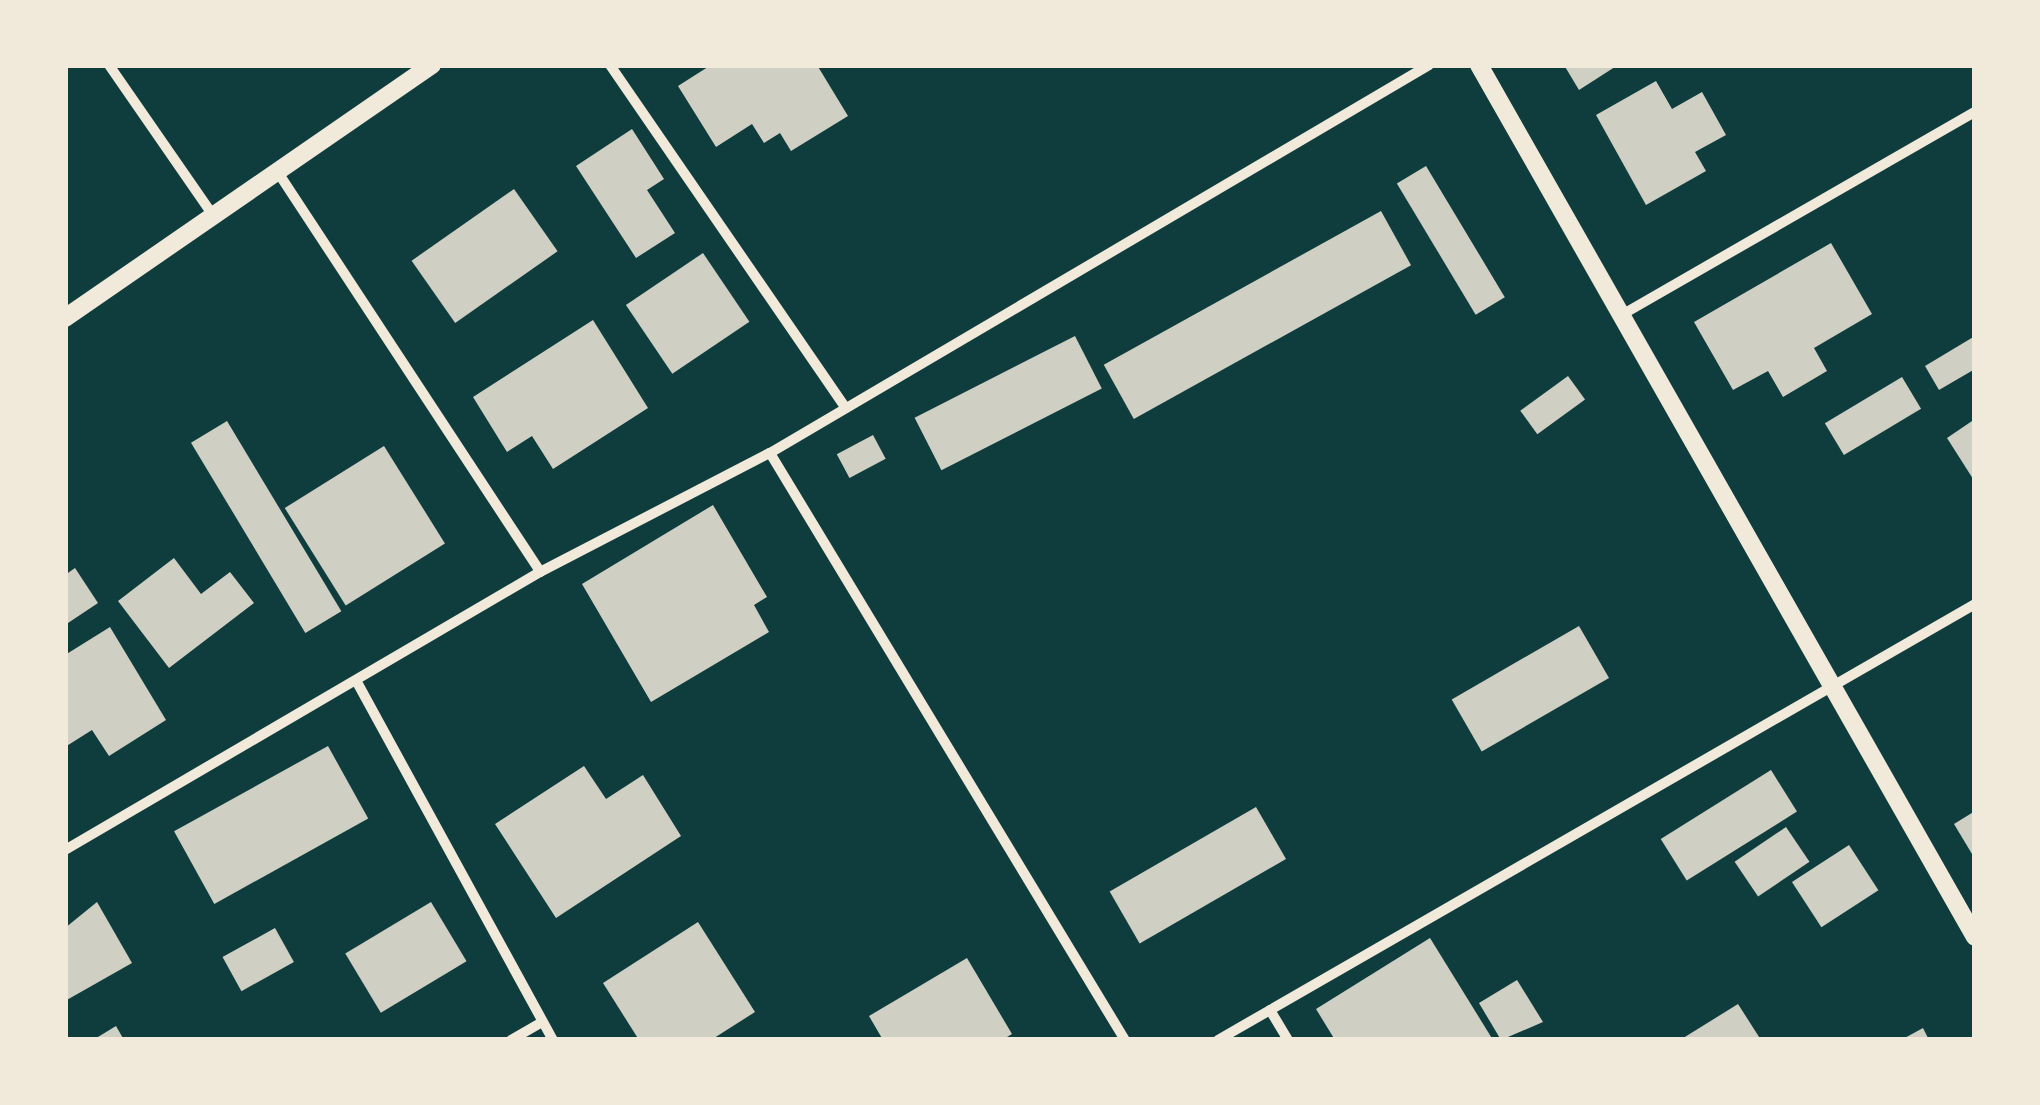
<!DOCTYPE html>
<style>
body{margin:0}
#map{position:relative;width:2040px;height:1105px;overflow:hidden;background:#0f3d3e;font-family:"Sofia Sans Condensed",sans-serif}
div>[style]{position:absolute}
.building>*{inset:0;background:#cfcfc3;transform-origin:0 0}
.minor>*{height:10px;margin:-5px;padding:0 5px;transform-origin:5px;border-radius:5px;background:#f1e9da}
.tertiary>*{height:18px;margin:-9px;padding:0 9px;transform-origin:9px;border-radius:9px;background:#f1e9da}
span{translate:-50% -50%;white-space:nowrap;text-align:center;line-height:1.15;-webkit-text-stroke:8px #f1e9da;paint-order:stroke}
.frame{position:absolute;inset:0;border:68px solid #f1e9da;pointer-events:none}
</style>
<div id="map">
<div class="building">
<div style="clip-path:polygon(711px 65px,817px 65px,848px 116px,791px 151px,780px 133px,764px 143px,752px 124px,716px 147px,678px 86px)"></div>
<div style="clip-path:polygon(1564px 65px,1618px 65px,1579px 90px)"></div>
<div style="clip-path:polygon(1656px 81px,1672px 109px,1702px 92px,1726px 135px,1695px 152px,1706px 171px,1646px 205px,1596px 115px)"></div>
<div style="clip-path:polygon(632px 129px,664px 179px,647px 190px,675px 233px,636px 258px,576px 166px)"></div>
<div style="left:1426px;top:166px;width:153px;height:34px;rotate:59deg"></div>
<div style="left:514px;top:189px;width:76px;height:125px;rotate:55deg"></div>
<div style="left:1381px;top:211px;width:62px;height:317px;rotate:61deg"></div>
<div style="clip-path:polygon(1831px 243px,1872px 314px,1814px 348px,1827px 371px,1783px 397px,1768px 371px,1733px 390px,1694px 322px)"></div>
<div style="left:703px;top:253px;width:83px;height:93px;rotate:56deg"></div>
<div style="clip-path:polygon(593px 320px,648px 408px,553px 469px,532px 436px,507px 452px,473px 397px)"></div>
<div style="left:1075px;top:336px;width:59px;height:180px;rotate:63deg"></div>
<div style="clip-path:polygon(1975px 336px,1975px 369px,1939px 390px,1925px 366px)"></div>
<div style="left:1568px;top:376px;width:29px;height:59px;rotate:54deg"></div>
<div style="left:1902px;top:377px;width:37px;height:90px;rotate:59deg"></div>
<div style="clip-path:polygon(1975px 419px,1975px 482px,1947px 438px)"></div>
<div style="left:227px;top:421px;width:222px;height:42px;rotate:59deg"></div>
<div style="left:873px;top:435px;width:27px;height:41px;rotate:62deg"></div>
<div style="left:384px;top:446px;width:115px;height:117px;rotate:58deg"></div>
<div style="clip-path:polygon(713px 505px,767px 597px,754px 605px,769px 632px,651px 702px,582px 584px)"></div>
<div style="clip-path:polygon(174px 558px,201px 594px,230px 572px,254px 603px,169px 668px,118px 601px)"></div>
<div style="clip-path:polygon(75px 568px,98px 603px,68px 623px,65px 575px)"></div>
<div style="left:1579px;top:626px;width:60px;height:147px;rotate:60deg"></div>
<div style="clip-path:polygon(110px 627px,166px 720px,109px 756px,92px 730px,65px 747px,65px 655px)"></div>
<div style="left:328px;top:746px;width:83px;height:176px;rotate:61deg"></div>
<div style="clip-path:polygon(584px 766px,606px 799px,643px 775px,681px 836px,556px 918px,495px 824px)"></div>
<div style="left:1771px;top:770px;width:49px;height:130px;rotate:58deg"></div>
<div style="left:1256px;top:807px;width:60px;height:169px;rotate:60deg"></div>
<div style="clip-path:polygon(1975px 811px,1975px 859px,1954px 824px)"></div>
<div style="left:1786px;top:827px;width:42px;height:62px;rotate:56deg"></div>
<div style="left:1849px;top:845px;width:54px;height:68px;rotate:57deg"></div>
<div style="clip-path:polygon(97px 902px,132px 963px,65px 1001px,65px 928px)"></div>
<div style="left:431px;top:902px;width:69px;height:100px;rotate:59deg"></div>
<div style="clip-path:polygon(698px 922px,755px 1012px,711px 1040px,639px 1040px,603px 983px)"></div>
<div style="left:275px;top:928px;width:39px;height:60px;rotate:61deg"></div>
<div style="clip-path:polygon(1430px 938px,1493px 1040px,1335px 1040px,1316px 1009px)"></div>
<div style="clip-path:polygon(967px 958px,1012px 1034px,1002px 1040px,883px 1040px,869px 1016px)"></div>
<div style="clip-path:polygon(1517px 980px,1543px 1022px,1501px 1040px,1479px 1003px)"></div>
<div style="clip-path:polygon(1738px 1004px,1761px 1040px,1680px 1040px)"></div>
<div style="clip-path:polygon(116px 1026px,124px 1040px,93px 1040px)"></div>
<div style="clip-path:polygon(1923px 1028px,1929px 1040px,1901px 1040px)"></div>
</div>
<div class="minor">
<div style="left:109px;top:65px;width:181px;rotate:55.3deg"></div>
<div style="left:610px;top:65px;width:416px;rotate:55.5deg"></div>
<div style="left:279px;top:174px;width:476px;rotate:56.7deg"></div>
<div style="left:1625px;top:313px;width:404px;rotate:-29.9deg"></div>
<div style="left:770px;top:453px;width:686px;rotate:58.84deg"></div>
<div style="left:358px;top:684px;width:406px;rotate:61.3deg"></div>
<div style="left:65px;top:850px;width:550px;rotate:-30.34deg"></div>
<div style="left:540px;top:572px;width:259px;rotate:-27.4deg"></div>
<div style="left:770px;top:453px;width:765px;rotate:-30.49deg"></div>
<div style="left:1270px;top:1010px;width:35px;rotate:59deg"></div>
<div style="left:511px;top:1040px;width:36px;rotate:-30deg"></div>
<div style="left:1218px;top:1040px;width:874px;rotate:-29.94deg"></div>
</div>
<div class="tertiary">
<div style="left:1479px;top:65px;width:1003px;rotate:60.37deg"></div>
<div style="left:65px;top:318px;width:446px;rotate:-34.6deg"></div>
</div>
<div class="frame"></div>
</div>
